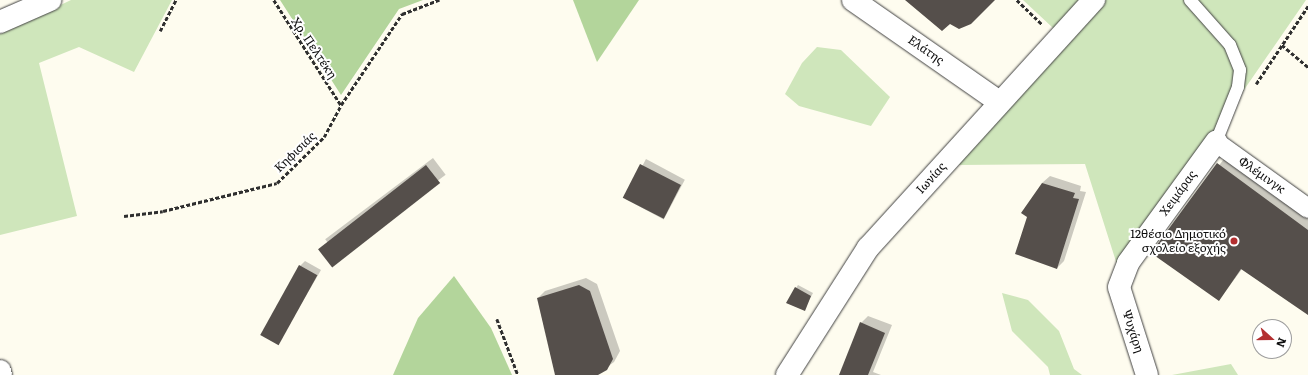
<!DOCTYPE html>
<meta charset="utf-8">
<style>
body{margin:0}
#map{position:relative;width:1308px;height:375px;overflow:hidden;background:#fefcef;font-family:Literata,serif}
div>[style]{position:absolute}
.green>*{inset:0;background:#cfe6bb}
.forest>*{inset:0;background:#b3d59b}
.shadow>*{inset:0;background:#0003;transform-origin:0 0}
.building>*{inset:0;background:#554f4b;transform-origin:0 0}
.path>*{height:2.5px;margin-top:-1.25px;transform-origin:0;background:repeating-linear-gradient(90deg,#2f2f2f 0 4px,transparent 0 6px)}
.roads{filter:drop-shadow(0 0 1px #404040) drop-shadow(0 0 1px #404040)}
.service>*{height:12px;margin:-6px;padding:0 6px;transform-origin:6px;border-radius:6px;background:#fff}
.pedestrian>*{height:19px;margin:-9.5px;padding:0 9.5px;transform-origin:9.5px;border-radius:9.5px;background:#fff}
.minor>*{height:22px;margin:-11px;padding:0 11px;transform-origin:11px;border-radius:11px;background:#fff}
.dots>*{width:11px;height:11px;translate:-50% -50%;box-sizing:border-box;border:2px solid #fff;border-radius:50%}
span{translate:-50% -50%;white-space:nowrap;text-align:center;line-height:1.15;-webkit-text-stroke:4px #fff;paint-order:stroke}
.street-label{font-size:12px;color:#0d0d0d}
.poi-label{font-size:12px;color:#0d0d0d}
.right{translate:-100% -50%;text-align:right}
.north{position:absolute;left:1252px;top:319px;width:40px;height:40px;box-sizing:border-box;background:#fff;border:1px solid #9e9e9e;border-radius:50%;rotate:111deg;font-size:11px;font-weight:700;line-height:16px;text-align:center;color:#0d0d0d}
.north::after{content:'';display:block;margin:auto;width:14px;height:18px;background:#b32f30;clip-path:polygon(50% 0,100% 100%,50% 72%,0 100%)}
</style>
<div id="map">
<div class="green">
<div style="clip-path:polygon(71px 0,172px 0,134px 72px,79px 47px,39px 63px,77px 216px,0 235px,0 34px)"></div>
<div style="clip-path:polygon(1023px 0,1306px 0,1119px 271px,1085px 164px,957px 165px,1067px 41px)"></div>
<div style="clip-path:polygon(817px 47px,841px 50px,890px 97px,871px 126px,799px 106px,785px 94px,802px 63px)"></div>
<div style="clip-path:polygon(1002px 293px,1028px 300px,1059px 331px,1074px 369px,1082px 375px,1050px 375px,1048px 367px,1012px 331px)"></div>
<div style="clip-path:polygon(1231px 364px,1238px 375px,1172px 375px)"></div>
</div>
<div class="forest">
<div style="clip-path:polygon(280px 0,423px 0,399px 9px,341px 95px)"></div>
<div style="clip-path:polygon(573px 0,639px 0,597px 62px)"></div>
<div style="clip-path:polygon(454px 276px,491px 328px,512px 375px,393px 375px,418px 318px)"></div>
</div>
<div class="shadow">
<div style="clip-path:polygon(1227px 155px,1308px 216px,1308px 314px,1242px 269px,1219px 300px,1152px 253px)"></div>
<div style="left:433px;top:158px;width:21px;height:135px;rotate:53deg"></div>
<div style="left:646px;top:159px;width:44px;height:45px;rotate:28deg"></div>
<div style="clip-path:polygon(1050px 176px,1081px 186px,1080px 191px,1086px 192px,1064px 261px,1057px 268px,1042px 183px)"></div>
<div style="clip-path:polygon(305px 261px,321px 270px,279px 342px,300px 266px)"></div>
<div style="clip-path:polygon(586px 278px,597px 284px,620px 351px,614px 362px,596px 375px,557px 375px,538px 298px,545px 291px)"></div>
<div style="clip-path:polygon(798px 285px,813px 293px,804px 310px,787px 303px)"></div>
<div style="clip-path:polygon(868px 316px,892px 325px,873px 372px,881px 375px,840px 375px,861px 323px)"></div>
</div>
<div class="building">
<div style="clip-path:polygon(905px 0,995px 0,971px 24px,959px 29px,950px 24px,942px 31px)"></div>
<div style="clip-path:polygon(1217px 163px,1308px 230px,1308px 315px,1241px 269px,1219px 301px,1151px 253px)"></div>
<div style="left:640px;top:164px;width:46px;height:38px;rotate:27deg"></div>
<div style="left:426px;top:165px;width:23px;height:137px;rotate:52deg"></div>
<div style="clip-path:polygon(1042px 183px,1075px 193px,1073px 198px,1079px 199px,1057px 269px,1015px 254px,1027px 217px,1021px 213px)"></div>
<div style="left:299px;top:265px;width:21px;height:80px;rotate:29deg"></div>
<div style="clip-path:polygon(579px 285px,590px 291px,613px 359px,607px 370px,598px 375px,555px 375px,537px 298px)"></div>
<div style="clip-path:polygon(795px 287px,811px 296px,805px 311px,786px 303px)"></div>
<div style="clip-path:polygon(860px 322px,885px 333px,868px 375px,839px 375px)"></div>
</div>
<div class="path">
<div style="left:274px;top:0;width:125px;rotate:57.5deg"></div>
<div style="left:1017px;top:0;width:35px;rotate:44deg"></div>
<div style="left:160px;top:31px;width:35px;rotate:-63deg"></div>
<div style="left:1282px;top:45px;width:34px;rotate:40deg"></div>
<div style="left:1256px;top:84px;width:94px;rotate:-56.3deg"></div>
<div style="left:124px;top:216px;width:39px;rotate:-7deg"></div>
<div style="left:163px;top:211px;width:117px;rotate:-13.8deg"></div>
<div style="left:277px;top:183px;width:66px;rotate:-44.4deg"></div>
<div style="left:324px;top:137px;width:36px;rotate:-62deg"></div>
<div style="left:341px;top:105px;width:110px;rotate:-56.2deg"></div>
<div style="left:402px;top:14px;width:40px;rotate:-21deg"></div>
<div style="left:497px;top:319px;width:60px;rotate:69.4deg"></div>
</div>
<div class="roads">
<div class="service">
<div style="left:1190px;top:0;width:60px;rotate:48.4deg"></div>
<div style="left:1230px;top:45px;width:27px;rotate:68deg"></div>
<div style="left:1240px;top:70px;width:17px;rotate:97deg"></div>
<div style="left:1238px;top:87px;width:59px;rotate:111.8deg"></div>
</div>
<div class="pedestrian">
<div style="left:1216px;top:142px;width:113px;rotate:35.7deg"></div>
</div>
<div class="minor">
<div style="left:853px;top:0;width:177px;rotate:34.9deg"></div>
<div style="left:0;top:22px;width:55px;rotate:-23.7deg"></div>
<div style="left:0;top:371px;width:4px;rotate:76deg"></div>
<div style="left:787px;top:375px;width:151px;rotate:-57.5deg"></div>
<div style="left:868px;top:248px;width:336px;rotate:-47.7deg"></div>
<div style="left:1147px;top:375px;width:92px;rotate:-107.7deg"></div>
<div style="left:1119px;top:287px;width:26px;rotate:-69deg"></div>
<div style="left:1128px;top:263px;width:150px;rotate:-54deg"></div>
</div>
</div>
<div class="dots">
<div style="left:1234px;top:241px;background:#b32f30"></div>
</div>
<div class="street-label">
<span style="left:314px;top:48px;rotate:56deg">Χρ. Πελτέκη</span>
<span style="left:926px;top:50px;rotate:35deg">Ελάτης</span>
<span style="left:295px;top:152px;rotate:-44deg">Κηφισιάς</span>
<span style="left:1262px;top:175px;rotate:35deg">Φλέμινγκ</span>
<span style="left:931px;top:178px;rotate:-48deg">Ιωνίας</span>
<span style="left:1178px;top:193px;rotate:-54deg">Χειμάρας</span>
<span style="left:1133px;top:331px;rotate:72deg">Ψυχάρη</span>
</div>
<div class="poi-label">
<span class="right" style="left:1226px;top:241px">12θέσιο Δημοτικό<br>σχολείο εξοχής</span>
</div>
<div class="north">N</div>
</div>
